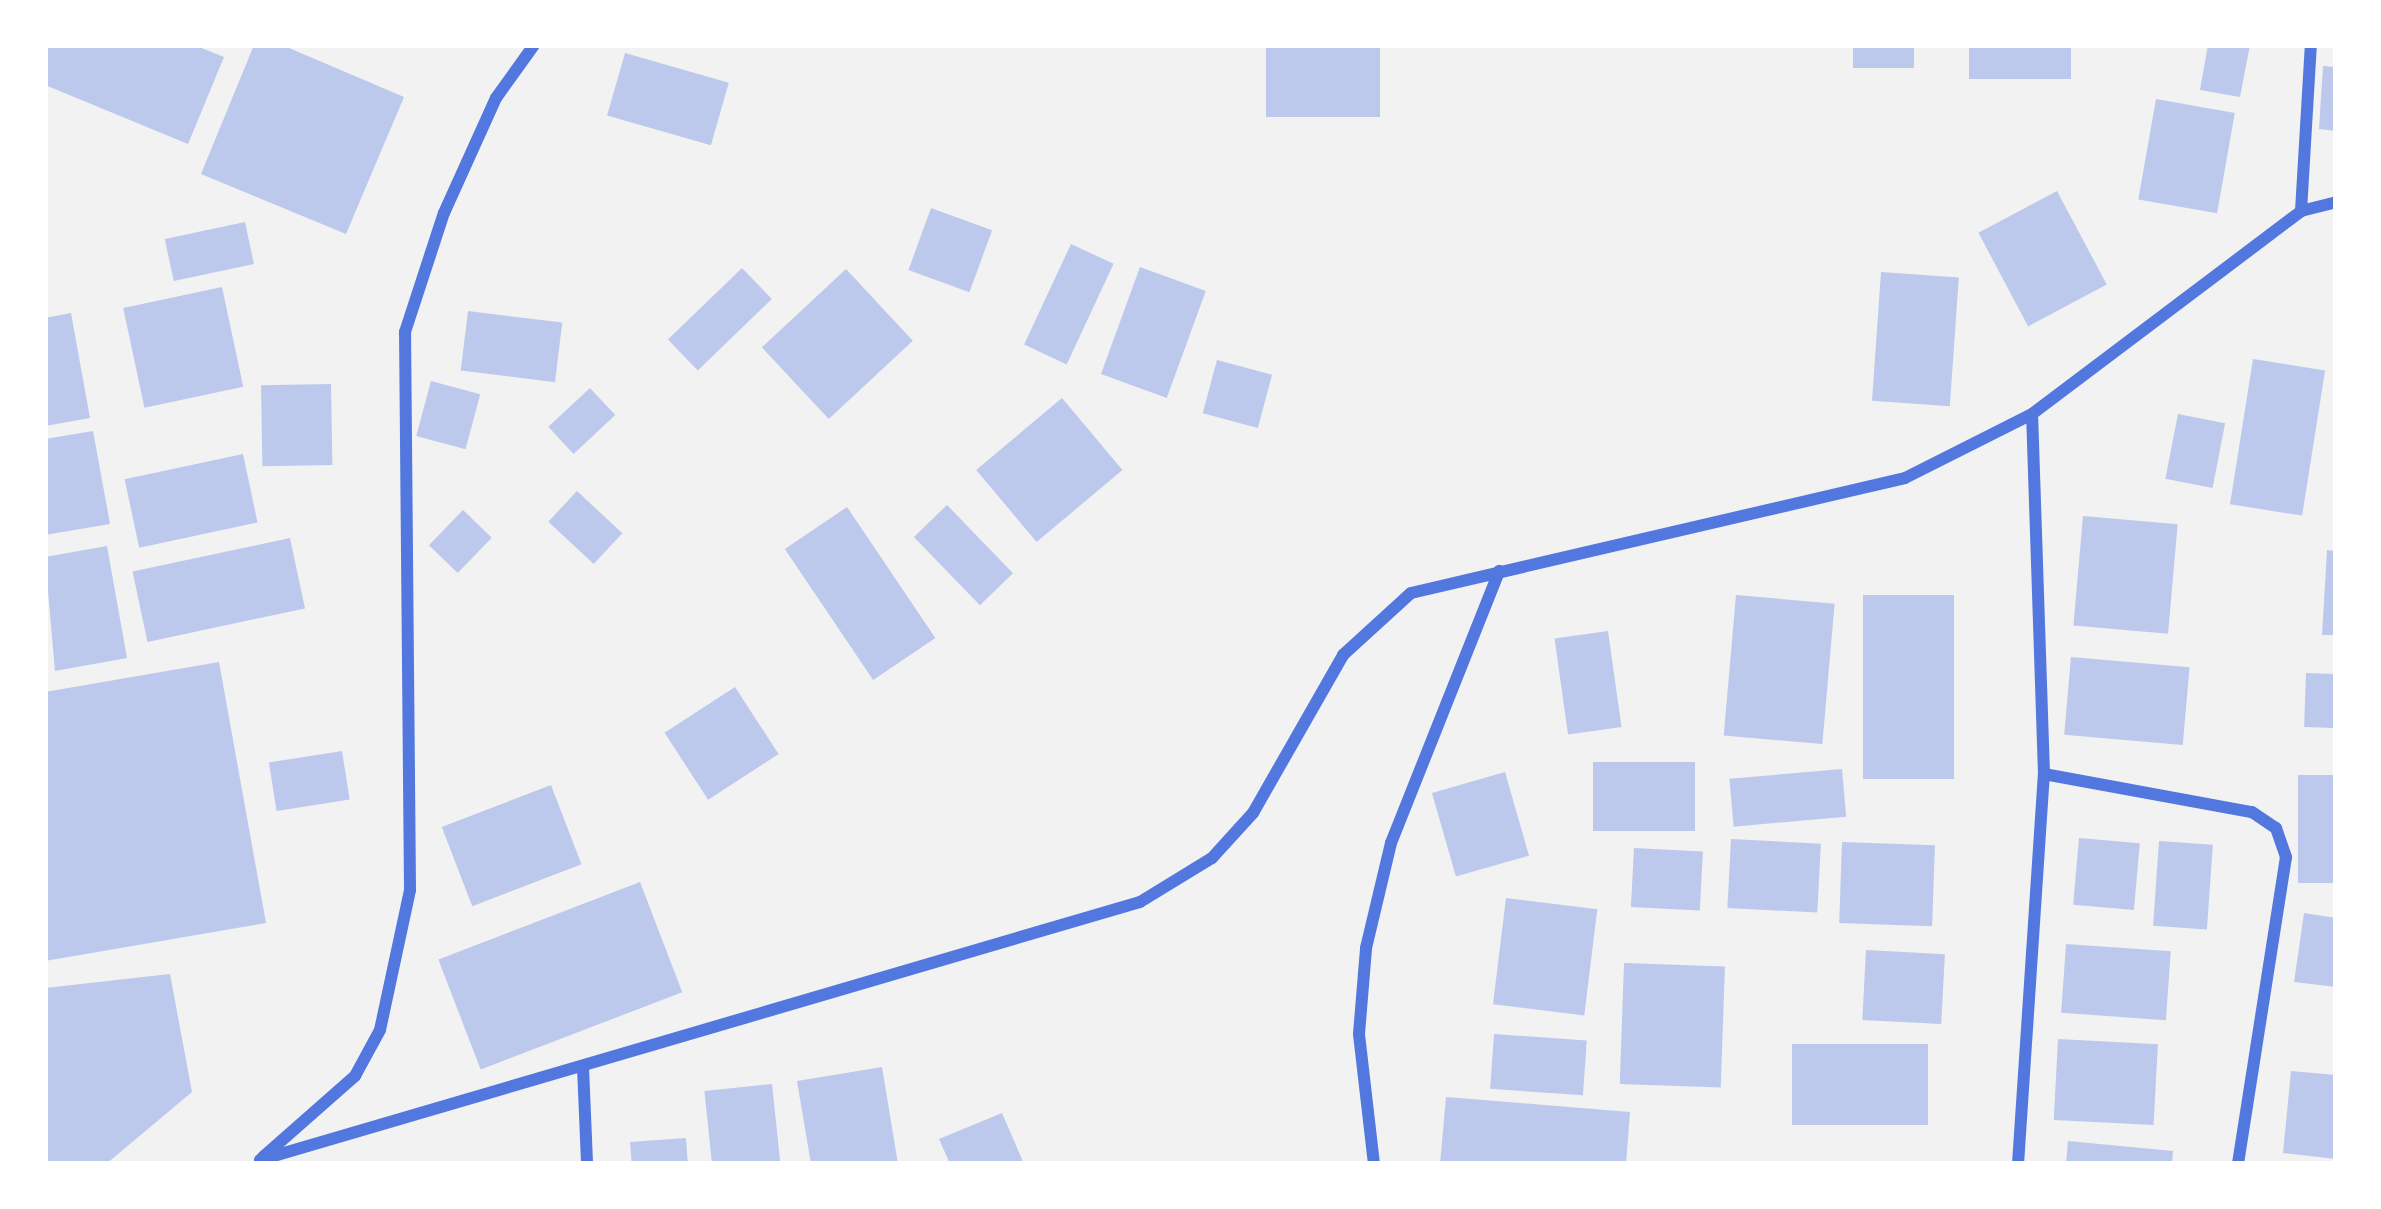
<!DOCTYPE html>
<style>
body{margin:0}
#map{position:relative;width:2381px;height:1209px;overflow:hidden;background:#f2f2f2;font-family:"Public Sans",sans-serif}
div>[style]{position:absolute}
.building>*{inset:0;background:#bdc9ec;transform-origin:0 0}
.minor>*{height:12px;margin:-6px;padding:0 6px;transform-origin:6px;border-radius:6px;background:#5277de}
span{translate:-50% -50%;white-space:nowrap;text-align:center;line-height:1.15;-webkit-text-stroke:12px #fff;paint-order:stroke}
.frame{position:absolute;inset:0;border:48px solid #fff;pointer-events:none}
</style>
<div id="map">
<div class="building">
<div style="clip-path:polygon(45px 45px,194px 45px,224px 57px,188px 144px,45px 85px)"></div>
<div style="clip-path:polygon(254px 45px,282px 45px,404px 97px,346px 234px,201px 174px)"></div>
<div style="left:1266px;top:45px;width:114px;height:72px"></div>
<div style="left:1853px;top:45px;width:61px;height:23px"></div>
<div style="left:1969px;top:45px;width:102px;height:34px"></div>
<div style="clip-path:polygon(2208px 45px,2250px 45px,2240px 97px,2200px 90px)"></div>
<div style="left:625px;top:53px;width:108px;height:65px;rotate:16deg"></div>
<div style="clip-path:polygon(2323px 66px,2336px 67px,2336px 131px,2319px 129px)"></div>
<div style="left:2156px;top:99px;width:80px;height:102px;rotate:10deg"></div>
<div style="left:2057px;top:191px;width:106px;height:89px;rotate:62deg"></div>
<div style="left:931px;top:208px;width:65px;height:66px;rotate:20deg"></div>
<div style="left:245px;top:222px;width:43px;height:82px;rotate:78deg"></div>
<div style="left:1071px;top:244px;width:47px;height:111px;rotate:25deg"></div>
<div style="left:1140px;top:267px;width:70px;height:114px;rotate:20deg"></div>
<div style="left:742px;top:268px;width:43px;height:103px;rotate:46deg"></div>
<div style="left:846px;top:269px;width:98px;height:115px;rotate:47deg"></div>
<div style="left:1881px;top:272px;width:78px;height:129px;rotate:4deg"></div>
<div style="left:222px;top:287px;width:102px;height:101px;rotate:78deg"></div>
<div style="left:468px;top:311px;width:95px;height:60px;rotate:7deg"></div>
<div style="clip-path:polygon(71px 313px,90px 418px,45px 426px,45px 318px)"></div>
<div style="left:2253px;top:359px;width:73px;height:147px;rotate:9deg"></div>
<div style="left:1217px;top:360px;width:57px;height:55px;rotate:15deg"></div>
<div style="left:431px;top:381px;width:51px;height:57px;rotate:15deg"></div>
<div style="left:331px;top:384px;width:81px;height:70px;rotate:89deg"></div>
<div style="left:590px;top:388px;width:37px;height:57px;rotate:47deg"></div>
<div style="left:1062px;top:398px;width:94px;height:112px;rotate:50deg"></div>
<div style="left:2178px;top:414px;width:48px;height:66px;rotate:11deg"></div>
<div style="clip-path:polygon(93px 431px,110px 524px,45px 535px,45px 439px)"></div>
<div style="left:243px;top:454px;width:70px;height:121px;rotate:78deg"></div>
<div style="left:577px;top:491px;width:62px;height:42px;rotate:43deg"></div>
<div style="left:947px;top:505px;width:95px;height:46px;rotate:46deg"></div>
<div style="left:847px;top:507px;width:158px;height:75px;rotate:56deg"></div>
<div style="left:463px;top:510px;width:40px;height:49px;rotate:44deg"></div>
<div style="left:2083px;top:516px;width:95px;height:110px;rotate:5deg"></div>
<div style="left:290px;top:538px;width:72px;height:161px;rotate:78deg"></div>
<div style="clip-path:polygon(107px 546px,127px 658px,55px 671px,45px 557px)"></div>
<div style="clip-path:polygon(2327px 550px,2336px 551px,2336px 635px,2322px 635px)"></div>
<div style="left:1736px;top:595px;width:99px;height:141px;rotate:5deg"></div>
<div style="left:1863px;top:595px;width:91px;height:184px"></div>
<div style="left:1608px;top:631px;width:97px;height:54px;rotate:82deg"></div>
<div style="left:2071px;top:657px;width:119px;height:78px;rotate:5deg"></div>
<div style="clip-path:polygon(219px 662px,266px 923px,45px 961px,45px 692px)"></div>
<div style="left:2306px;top:673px;width:30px;height:54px;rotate:2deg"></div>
<div style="left:735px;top:687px;width:80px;height:84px;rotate:57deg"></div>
<div style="left:342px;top:751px;width:49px;height:74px;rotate:81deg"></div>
<div style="left:1593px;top:762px;width:102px;height:69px"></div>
<div style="left:1842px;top:769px;width:48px;height:113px;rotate:85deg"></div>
<div style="left:1505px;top:772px;width:87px;height:76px;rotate:74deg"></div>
<div style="left:2298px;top:775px;width:38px;height:108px"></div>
<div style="left:551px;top:785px;width:85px;height:117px;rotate:69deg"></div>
<div style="left:2079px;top:838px;width:61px;height:67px;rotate:5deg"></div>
<div style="left:1731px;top:839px;width:90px;height:69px;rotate:3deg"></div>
<div style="left:2159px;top:841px;width:54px;height:85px;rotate:4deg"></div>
<div style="left:1842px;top:842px;width:93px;height:81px;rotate:2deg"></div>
<div style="left:1634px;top:848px;width:69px;height:59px;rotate:3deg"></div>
<div style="left:640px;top:882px;width:118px;height:216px;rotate:69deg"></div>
<div style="left:1506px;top:898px;width:92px;height:107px;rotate:7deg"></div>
<div style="clip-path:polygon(2304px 913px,2336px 918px,2336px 987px,2294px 982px)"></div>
<div style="left:2066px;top:944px;width:105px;height:69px;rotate:4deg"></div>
<div style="left:1866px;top:950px;width:79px;height:70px;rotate:3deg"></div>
<div style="left:1624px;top:963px;width:101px;height:121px;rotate:2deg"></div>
<div style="clip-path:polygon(170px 974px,192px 1092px,106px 1164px,45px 1164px,45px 988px)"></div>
<div style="left:1494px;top:1034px;width:93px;height:55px;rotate:4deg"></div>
<div style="left:2058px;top:1039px;width:100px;height:81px;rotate:3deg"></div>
<div style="left:1792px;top:1044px;width:136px;height:81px"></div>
<div style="clip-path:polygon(882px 1067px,898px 1164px,811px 1164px,797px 1081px)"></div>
<div style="clip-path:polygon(2291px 1071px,2336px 1075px,2336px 1159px,2283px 1153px)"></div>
<div style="left:772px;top:1084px;width:80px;height:68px;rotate:84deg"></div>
<div style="clip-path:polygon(1446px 1097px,1630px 1112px,1626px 1164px,1440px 1164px)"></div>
<div style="clip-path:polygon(1002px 1113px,1024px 1164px,950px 1164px,939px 1139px)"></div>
<div style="left:686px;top:1138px;width:26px;height:56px;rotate:86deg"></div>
<div style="clip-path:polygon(2068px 1141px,2173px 1151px,2172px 1164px,2066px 1164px)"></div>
</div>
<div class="minor">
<div style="left:2301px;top:211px;width:166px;rotate:-86.6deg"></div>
<div style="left:2044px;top:774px;width:211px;rotate:10.4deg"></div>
<div style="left:2252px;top:812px;width:29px;rotate:34deg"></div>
<div style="left:2276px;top:828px;width:31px;rotate:71deg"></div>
<div style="left:2286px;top:857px;width:311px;rotate:98.9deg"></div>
<div style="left:583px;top:1067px;width:97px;rotate:87.6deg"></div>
<div style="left:263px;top:1157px;width:123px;rotate:-41.4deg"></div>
<div style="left:355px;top:1076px;width:52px;rotate:-61.5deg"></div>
<div style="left:380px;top:1030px;width:143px;rotate:-77.9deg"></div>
<div style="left:410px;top:890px;width:558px;rotate:-90.51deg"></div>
<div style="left:405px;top:332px;width:125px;rotate:-71.9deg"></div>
<div style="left:444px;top:213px;width:126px;rotate:-65.7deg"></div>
<div style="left:496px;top:98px;width:65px;rotate:-54.4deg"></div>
<div style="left:260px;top:1160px;width:917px;rotate:-16.34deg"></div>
<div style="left:1140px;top:902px;width:84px;rotate:-31.4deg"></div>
<div style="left:1212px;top:858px;width:61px;rotate:-47.7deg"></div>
<div style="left:1253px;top:813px;width:182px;rotate:-60.3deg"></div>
<div style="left:1343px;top:655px;width:92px;rotate:-42.4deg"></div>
<div style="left:1411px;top:593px;width:507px;rotate:-13.1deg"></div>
<div style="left:1905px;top:478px;width:142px;rotate:-26.7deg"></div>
<div style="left:2032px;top:414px;width:337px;rotate:-37deg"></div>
<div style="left:2301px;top:211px;width:36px;rotate:-14deg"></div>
<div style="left:1374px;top:1164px;width:131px;rotate:-96.6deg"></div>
<div style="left:1359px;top:1034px;width:86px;rotate:-85.3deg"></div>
<div style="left:1366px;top:948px;width:108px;rotate:-76.6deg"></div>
<div style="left:1391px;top:843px;width:293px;rotate:-68.3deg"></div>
<div style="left:2018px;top:1164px;width:391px;rotate:-86.2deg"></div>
<div style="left:2044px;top:774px;width:360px;rotate:-91.9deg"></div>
</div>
<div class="frame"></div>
</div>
